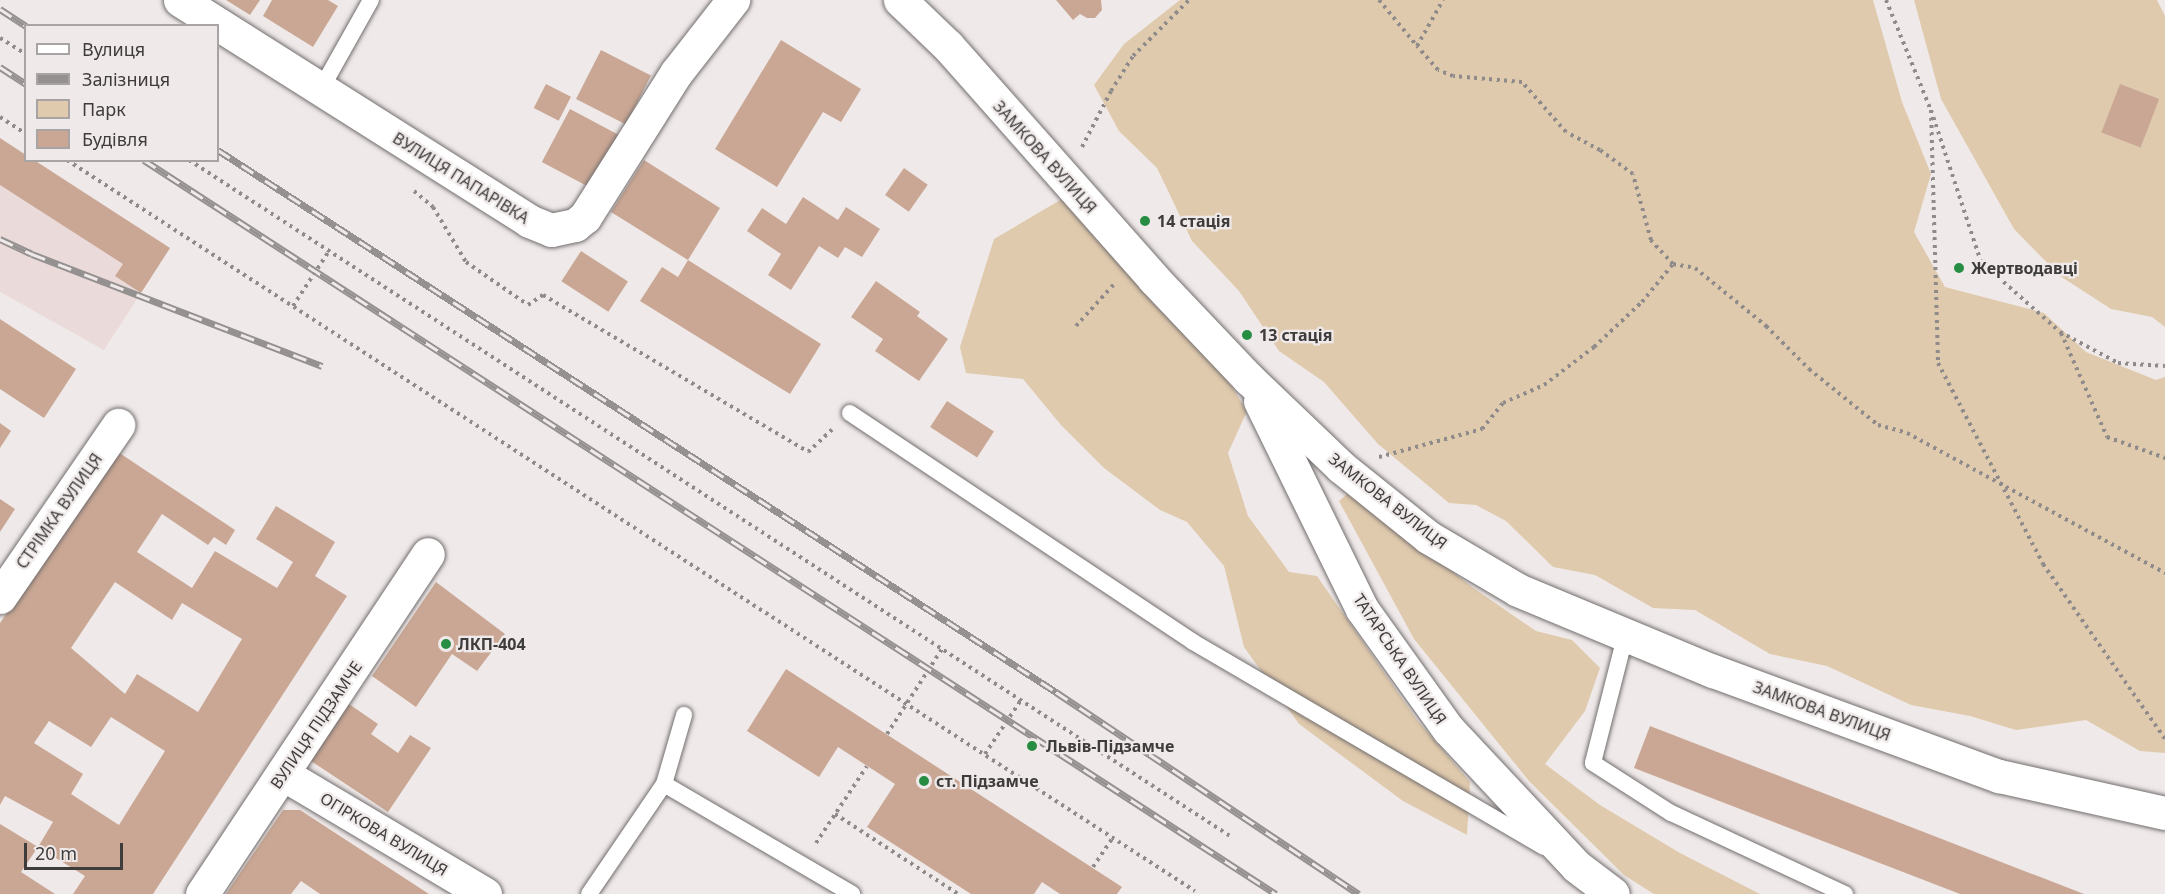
<!DOCTYPE html>
<meta charset="utf-8">
<style>
body{margin:0}
#map{position:relative;width:2165px;height:894px;overflow:hidden;background:#efeae9;font-family:"Noto Sans",sans-serif}
div>[style]{position:absolute}
.built>*{inset:0;background:#eadbda}
.green>*{inset:0;background:#e0caad}
.building>*{inset:0;background:#caa794;transform-origin:0 0}
.path>*{height:4px;margin-top:-2px;transform-origin:0;background:repeating-linear-gradient(90deg,#8f8b8a 0 3px,transparent 0 7.5px)}
.roads{filter:drop-shadow(0 0 2px #736e6e) drop-shadow(0 0 2px #736e6e)}
.service>*{height:16px;margin:-8px;padding:0 8px;transform-origin:8px;border-radius:8px;background:#fff}
.minor>*{height:33px;margin:-16.5px;padding:0 16.5px;transform-origin:16.5px;border-radius:16.5px;background:#fff}
.rail>*{height:7px;margin-top:-3.5px;transform-origin:0;background:repeating-linear-gradient(90deg,#efeae9 0 14px,#959190 0 28px);box-sizing:border-box;border-block:2px solid #959190}
.dots>*{width:16px;height:16px;translate:-50% -50%;box-sizing:border-box;border:3px solid #efeae9;border-radius:50%}
span{translate:-50% -50%;white-space:nowrap;text-align:center;line-height:1.15;-webkit-text-stroke:4.5px #efeae9;paint-order:stroke}
.street-label{font-size:16px;color:#3f3c3c}
.poi-label{font-size:16px;color:#3f3c3c;font-weight:700}
.left{translate:0 -50%;text-align:left}
.legend{position:absolute;left:24px;top:24px;width:195px;height:138px;box-sizing:border-box;background:#efeae9;border:2px solid #a9a4a4;margin:0;padding:8px 10px;list-style:none;font-size:18px;color:#3f3c3c}
.legend li{display:flex;align-items:center;gap:12px;height:30px}
.legend b{width:30px;border:2px solid #a9a4a4}
.scale{position:absolute;left:24px;top:843px;width:99px;height:27px;box-sizing:border-box;border:3px solid #3f3c3c;border-top:0;padding-left:8px;font-size:18px;line-height:21px;white-space:nowrap;color:#3f3c3c;-webkit-text-stroke:4px #efeae9;paint-order:stroke}
</style>
<div id="map">
<div class="built">
<div style="clip-path:polygon(0 138px,26px 160px,34px 161px,170px 248px,104px 350px,0 292px)"></div>
</div>
<div class="green">
<div style="clip-path:polygon(1180px 0,1873px 0,1902px 102px,1931px 174px,1914px 232px,1945px 287px,2044px 313px,2086px 352px,2156px 380px,2165px 377px,2165px 753px,2140px 751px,2086px 720px,2016px 730px,1970px 716px,1911px 705px,1827px 666px,1770px 654px,1695px 610px,1653px 608px,1595px 575px,1553px 567px,1506px 521px,1476px 505px,1449px 503px,1378px 444px,1324px 382px,1279px 351px,1239px 291px,1192px 241px,1157px 168px,1119px 131px,1094px 85px,1124px 44px)"></div>
<div style="clip-path:polygon(1914px 0,2157px 0,2165px 16px,2165px 327px,2152px 317px,2111px 309px,2060px 276px,2014px 229px,1941px 99px)"></div>
<div style="clip-path:polygon(1062px 199px,1215px 360px,1247px 411px,1228px 453px,1248px 516px,1289px 572px,1317px 576px,1417px 720px,1470px 782px,1467px 835px,1403px 801px,1299px 724px,1244px 647px,1224px 566px,1187px 522px,1160px 510px,1104px 468px,1061px 425px,1023px 379px,966px 373px,960px 347px,994px 239px)"></div>
<div style="clip-path:polygon(1356px 486px,1388px 521px,1472px 587px,1536px 631px,1572px 640px,1600px 668px,1585px 711px,1545px 764px,1600px 805px,1680px 853px,1760px 894px,1654px 894px,1624px 875px,1529px 781px,1414px 639px,1339px 501px)"></div>
</div>
<div class="building">
<div style="clip-path:polygon(226px 0,260px 0,250px 15px)"></div>
<div style="clip-path:polygon(272px 0,328px 0,338px 6px,313px 47px,263px 16px)"></div>
<div style="clip-path:polygon(1056px 0,1101px 0,1102px 10px,1095px 18px,1087px 18px,1080px 14px,1073px 20px)"></div>
<div style="clip-path:polygon(781px 40px,861px 89px,841px 122px,823px 112px,777px 187px,715px 149px)"></div>
<div style="left:601px;top:50px;width:56px;height:55px;rotate:27deg"></div>
<div style="left:546px;top:84px;width:28px;height:27px;rotate:27deg"></div>
<div style="left:2120px;top:84px;width:42px;height:52px;rotate:21deg"></div>
<div style="left:570px;top:109px;width:57px;height:60px;rotate:28deg"></div>
<div style="clip-path:polygon(0 138px,26px 155px,26px 160px,34px 160px,170px 248px,141px 293px,115px 276px,123px 264px,0 185px)"></div>
<div style="clip-path:polygon(644px 160px,720px 208px,688px 260px,821px 344px,790px 394px,640px 301px,662px 267px,678px 277px,688px 260px,611px 212px)"></div>
<div style="left:904px;top:168px;width:29px;height:33px;rotate:35deg"></div>
<div style="clip-path:polygon(803px 197px,838px 220px,846px 207px,880px 229px,862px 257px,845px 247px,838px 258px,819px 246px,791px 290px,768px 275px,781px 254px,747px 231px,762px 208px,786px 224px)"></div>
<div style="left:581px;top:251px;width:56px;height:36px;rotate:33deg"></div>
<div style="clip-path:polygon(876px 281px,920px 312px,917px 316px,948px 339px,919px 381px,875px 351px,883px 339px,851px 317px)"></div>
<div style="clip-path:polygon(0 319px,76px 369px,44px 418px,0 389px)"></div>
<div style="left:947px;top:401px;width:56px;height:31px;rotate:33deg"></div>
<div style="clip-path:polygon(0 423px,11px 431px,0 448px)"></div>
<div style="clip-path:polygon(evenodd,118px 452px,235px 530px,226px 545px,214px 537px,208px 545px,162px 514px,137px 552px,192px 588px,215px 551px,277px 588px,293px 562px,256px 539px,276px 506px,335px 542px,315px 576px,347px 596px,153px 894px,73px 894px,85px 876px,38px 847px,53px 822px,5px 796px,0 805px,0 623px,118px 452px,115px 582px,172px 620px,182px 603px,242px 639px,198px 712px,137px 674px,125px 694px,71px 648px,115px 582px,118px 452px,111px 717px,165px 751px,119px 825px,71px 794px,83px 774px,34px 743px,49px 721px,91px 747px,111px 717px)"></div>
<div style="clip-path:polygon(0 499px,15px 509px,0 532px)"></div>
<div style="clip-path:polygon(436px 582px,505px 634px,477px 671px,452px 654px,416px 707px,372px 676px)"></div>
<div style="clip-path:polygon(786px 669px,1122px 887px,1117px 894px,1060px 894px,1042px 882px,1034px 894px,971px 894px,867px 827px,895px 784px,838px 747px,819px 777px,747px 731px)"></div>
<div style="clip-path:polygon(349px 704px,378px 724px,371px 734px,398px 753px,410px 735px,431px 748px,388px 812px,311px 761px)"></div>
<div style="clip-path:polygon(1650px 726px,2084px 894px,1960px 894px,1634px 768px)"></div>
<div style="clip-path:polygon(283px 810px,300px 810px,429px 894px,320px 894px,301px 881px,291px 894px,226px 894px)"></div>
<div style="clip-path:polygon(0 824px,38px 847px,21px 872px,55px 894px,0 894px)"></div>
</div>
<div class="path">
<div style="left:1379px;top:0;width:60px;rotate:50.4deg"></div>
<div style="left:1886px;top:0;width:119px;rotate:67.8deg"></div>
<div style="left:1931px;top:110px;width:160px;rotate:71.8deg"></div>
<div style="left:1981px;top:262px;width:106px;rotate:41.5deg"></div>
<div style="left:2060px;top:332px;width:66px;rotate:28.1deg"></div>
<div style="left:2118px;top:363px;width:47px;rotate:3.7deg"></div>
<div style="left:0;top:38px;width:31px;rotate:32deg"></div>
<div style="left:1931px;top:110px;width:253px;rotate:88.4deg"></div>
<div style="left:1938px;top:363px;width:227px;rotate:62.4deg"></div>
<div style="left:2043px;top:564px;width:213px;rotate:55.1deg"></div>
<div style="left:0;top:117px;width:31px;rotate:33deg"></div>
<div style="left:1082px;top:147px;width:63px;rotate:-62.6deg"></div>
<div style="left:1111px;top:91px;width:41px;rotate:-57.8deg"></div>
<div style="left:1133px;top:56px;width:79px;rotate:-45deg"></div>
<div style="left:67px;top:160px;width:1344px;rotate:32.95deg"></div>
<div style="left:189px;top:160px;width:1241px;rotate:33deg"></div>
<div style="left:414px;top:191px;width:25px;rotate:40deg"></div>
<div style="left:433px;top:207px;width:64px;rotate:59deg"></div>
<div style="left:466px;top:262px;width:75px;rotate:34.7deg"></div>
<div style="left:528px;top:305px;width:18px;rotate:-34deg"></div>
<div style="left:543px;top:295px;width:308px;rotate:30.6deg"></div>
<div style="left:808px;top:452px;width:33px;rotate:-43deg"></div>
<div style="left:1673px;top:264px;width:22px;rotate:10deg"></div>
<div style="left:1695px;top:268px;width:92px;rotate:39.2deg"></div>
<div style="left:1766px;top:326px;width:61px;rotate:45deg"></div>
<div style="left:1809px;top:369px;width:89px;rotate:39.1deg"></div>
<div style="left:1878px;top:425px;width:30px;rotate:15deg"></div>
<div style="left:1907px;top:433px;width:294px;rotate:28.5deg"></div>
<div style="left:293px;top:306px;width:66px;rotate:-56.8deg"></div>
<div style="left:1076px;top:326px;width:58px;rotate:-47.8deg"></div>
<div style="left:2061px;top:333px;width:114px;rotate:66.1deg"></div>
<div style="left:2107px;top:437px;width:62px;rotate:19.9deg"></div>
<div style="left:1379px;top:457px;width:107px;rotate:-15.2deg"></div>
<div style="left:1482px;top:429px;width:33px;rotate:-51deg"></div>
<div style="left:1503px;top:403px;width:45px;rotate:-23.7deg"></div>
<div style="left:1544px;top:385px;width:63px;rotate:-37.2deg"></div>
<div style="left:1594px;top:347px;width:66px;rotate:-43.2deg"></div>
<div style="left:1642px;top:302px;width:49px;rotate:-50.8deg"></div>
<div style="left:1673px;top:264px;width:33px;rotate:-133deg"></div>
<div style="left:1651px;top:240px;width:68px;rotate:-105.3deg"></div>
<div style="left:1633px;top:174px;width:41px;rotate:-144deg"></div>
<div style="left:1600px;top:150px;width:38px;rotate:-152deg"></div>
<div style="left:1566px;top:132px;width:67px;rotate:-131.3deg"></div>
<div style="left:1522px;top:82px;width:69px;rotate:-175deg"></div>
<div style="left:1453px;top:76px;width:16px;rotate:-158deg"></div>
<div style="left:1438px;top:70px;width:32px;rotate:-131deg"></div>
<div style="left:1417px;top:46px;width:53px;rotate:-60.5deg"></div>
<div style="left:887px;top:734px;width:101px;rotate:-57.1deg"></div>
<div style="left:985px;top:754px;width:65px;rotate:-56.3deg"></div>
<div style="left:835px;top:814px;width:147px;rotate:33deg"></div>
<div style="left:816px;top:843px;width:92px;rotate:-56.5deg"></div>
<div style="left:1093px;top:867px;width:36px;rotate:-56deg"></div>
</div>
<div class="roads">
<div class="service">
<div style="left:321px;top:89px;width:102px;rotate:-60.7deg"></div>
<div style="left:850px;top:413px;width:412px;rotate:33.7deg"></div>
<div style="left:1193px;top:642px;width:406px;rotate:30.3deg"></div>
<div style="left:1625px;top:637px;width:130px;rotate:104.3deg"></div>
<div style="left:1593px;top:763px;width:93px;rotate:32.7deg"></div>
<div style="left:1671px;top:813px;width:192px;rotate:25deg"></div>
<div style="left:664px;top:784px;width:218px;rotate:30.3deg"></div>
<div style="left:589px;top:894px;width:133px;rotate:-55.7deg"></div>
<div style="left:664px;top:784px;width:72px;rotate:-73.8deg"></div>
</div>
<div class="minor">
<div style="left:180px;top:0;width:413px;rotate:32.3deg"></div>
<div style="left:529px;top:221px;width:24px;rotate:22deg"></div>
<div style="left:551px;top:230px;width:25px;rotate:-12deg"></div>
<div style="left:575px;top:225px;width:13px;rotate:-39deg"></div>
<div style="left:585px;top:217px;width:170px;rotate:-57.7deg"></div>
<div style="left:676px;top:73px;width:93px;rotate:-52deg"></div>
<div style="left:900px;top:0;width:66px;rotate:43.8deg"></div>
<div style="left:948px;top:46px;width:311px;rotate:48.5deg"></div>
<div style="left:1154px;top:279px;width:138px;rotate:46.5deg"></div>
<div style="left:1249px;top:379px;width:127px;rotate:43.7deg"></div>
<div style="left:1341px;top:467px;width:112px;rotate:38.8deg"></div>
<div style="left:1428px;top:537px;width:104px;rotate:30.5deg"></div>
<div style="left:1518px;top:590px;width:211px;rotate:22.6deg"></div>
<div style="left:1713px;top:671px;width:305px;rotate:20.2deg"></div>
<div style="left:1999px;top:776px;width:170px;rotate:12.6deg"></div>
<div style="left:1260px;top:401px;width:232px;rotate:63.9deg"></div>
<div style="left:1362px;top:609px;width:148px;rotate:54.4deg"></div>
<div style="left:1448px;top:729px;width:187px;rotate:46.9deg"></div>
<div style="left:1576px;top:866px;width:46px;rotate:37.1deg"></div>
<div style="left:0;top:597px;width:209px;rotate:-55.5deg"></div>
<div style="left:283px;top:774px;width:235px;rotate:30.7deg"></div>
<div style="left:202px;top:894px;width:408px;rotate:-56.4deg"></div>
</div>
</div>
<div class="rail">
<div style="left:0;top:9px;width:31px;rotate:33deg"></div>
<div style="left:0;top:67px;width:31px;rotate:33deg"></div>
<div style="left:218px;top:150px;width:998px;rotate:32.89deg"></div>
<div style="left:1056px;top:692px;width:364px;rotate:33.7deg"></div>
<div style="left:144px;top:160px;width:1349px;rotate:32.96deg"></div>
<div style="left:0;top:239px;width:35px;rotate:25deg"></div>
<div style="left:32px;top:254px;width:311px;rotate:21.1deg"></div>
</div>
<div class="dots">
<div style="left:1145px;top:221px;background:#278d43"></div>
<div style="left:1959px;top:268px;background:#278d43"></div>
<div style="left:1247px;top:335px;background:#278d43"></div>
<div style="left:446px;top:644px;background:#278d43"></div>
<div style="left:1032px;top:746px;background:#278d43"></div>
<div style="left:924px;top:781px;background:#278d43"></div>
</div>
<div class="street-label">
<span style="left:1045px;top:157px;rotate:48deg">ЗАМКОВА ВУЛИЦЯ</span>
<span style="left:461px;top:178px;rotate:32deg">ВУЛИЦЯ ПАПАРІВКА</span>
<span style="left:1388px;top:501px;rotate:38deg">ЗАМКОВА ВУЛИЦЯ</span>
<span style="left:59px;top:511px;rotate:-55deg">СТРІМКА ВУЛИЦЯ</span>
<span style="left:1400px;top:659px;rotate:56deg">ТАТАРСЬКА ВУЛИЦЯ</span>
<span style="left:1822px;top:711px;rotate:20deg">ЗАМКОВА ВУЛИЦЯ</span>
<span style="left:316px;top:725px;rotate:-56deg">ВУЛИЦЯ ПІДЗАМЧЕ</span>
<span style="left:384px;top:834px;rotate:31deg">ОГІРКОВА ВУЛИЦЯ</span>
</div>
<div class="poi-label">
<span class="left" style="left:1157px;top:221px">14 стація</span>
<span class="left" style="left:1971px;top:268px">Жертводавцi</span>
<span class="left" style="left:1259px;top:335px">13 стація</span>
<span class="left" style="left:458px;top:644px">ЛКП-404</span>
<span class="left" style="left:1046px;top:746px">Львів-Підзамче</span>
<span class="left" style="left:936px;top:781px">ст. Підзамче</span>
</div>
<ul class="legend">
<li><b style="height:8px;background:#fff"></b>Вулиця</li>
<li><b style="height:8px;background:#959190"></b>Залізниця</li>
<li><b style="height:16px;background:#e0caad"></b>Парк</li>
<li><b style="height:16px;background:#caa794"></b>Будівля</li>
</ul>
<div class="scale">20 m</div>
</div>
